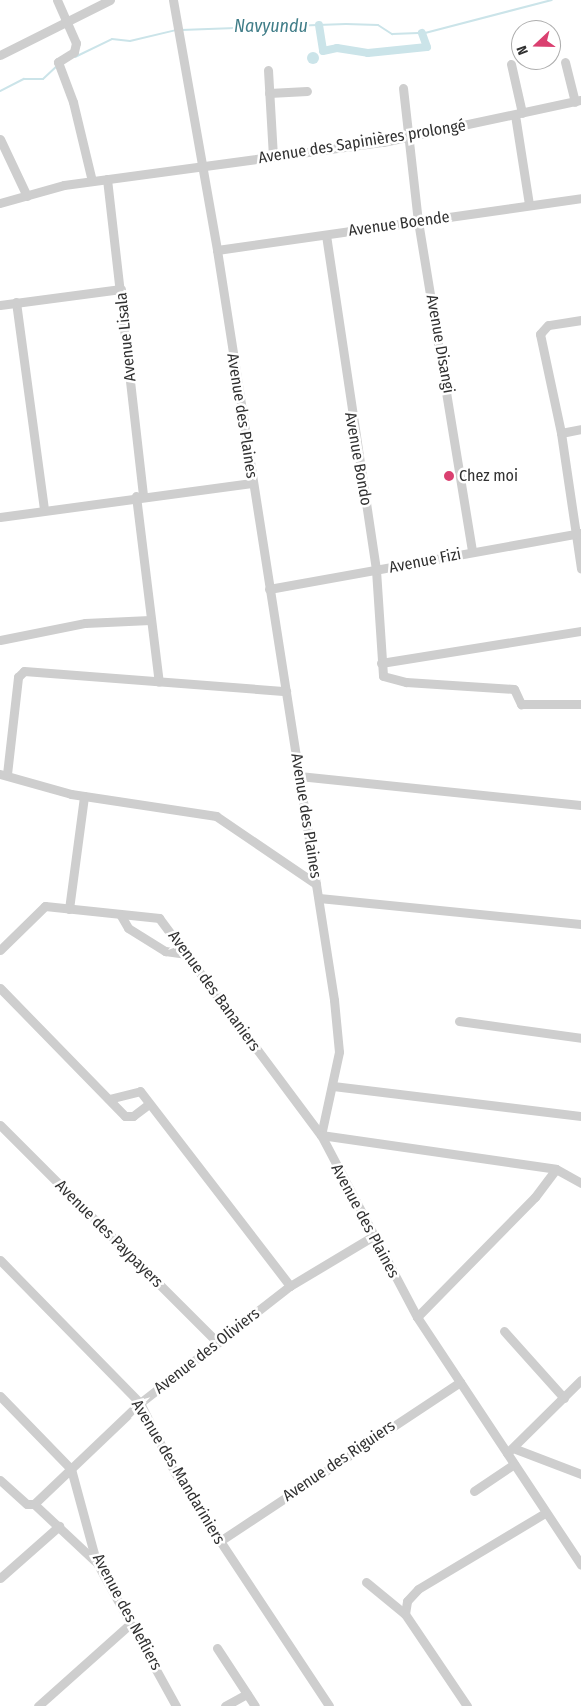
<!DOCTYPE html>
<meta charset="utf-8">
<style>
body{margin:0}
#map{position:relative;width:581px;height:1706px;overflow:hidden;background:#fff;font-family:"Fira Sans Condensed",sans-serif}
div>[style]{position:absolute}
.water>*{inset:0;background:#cbe4e9}
.round{border-radius:50%}
.stream>*{height:2px;margin:-1px;padding:0 1px;transform-origin:1px;border-radius:1px;background:#cbe4e9}
.canal>*{height:8px;margin:-4px;padding:0 4px;transform-origin:4px;border-radius:4px;background:#cbe4e9}
.minor>*{height:9px;margin:-4.5px;padding:0 4.5px;transform-origin:4.5px;border-radius:4.5px;background:#cecece}
.dots>*{width:14px;height:14px;translate:-50% -50%;box-sizing:border-box;border:2px solid #fff;border-radius:50%}
span{translate:-50% -50%;white-space:nowrap;text-align:center;line-height:1.15;-webkit-text-stroke:5px #fff;paint-order:stroke}
.street-label{font-size:16px;color:#313131}
.poi-label{font-size:16px;color:#313131}
.left{translate:0 -50%;text-align:left}
.water-label{font-size:18px;color:#407d88;font-style:italic}
.north{position:absolute;left:511px;top:20px;width:50px;height:50px;box-sizing:border-box;background:#fff;border:1px solid #adadad;border-radius:50%;rotate:249deg;font-size:14px;font-weight:700;line-height:20px;text-align:center;color:#313131}
.north::after{content:'';display:block;margin:auto;width:18px;height:22px;background:#da4070;clip-path:polygon(50% 0,100% 100%,50% 72%,0 100%)}
</style>
<div id="map">
<div class="water">
<div class="round" style="left:307px;top:52px;width:12px;height:12px"></div>
</div>
<div class="stream">
<div style="left:181px;top:30px;width:165px;rotate:-2.1deg"></div>
<div style="left:346px;top:24px;width:32px;rotate:2deg"></div>
<div style="left:378px;top:25px;width:17px;rotate:33deg"></div>
<div style="left:392px;top:34px;width:33px;rotate:-2deg"></div>
<div style="left:425px;top:33px;width:131px;rotate:-14.6deg"></div>
<div style="left:75px;top:57px;width:41px;rotate:-25.9deg"></div>
<div style="left:112px;top:39px;width:18px;rotate:6deg"></div>
<div style="left:130px;top:41px;width:47px;rotate:-13.4deg"></div>
<div style="left:0;top:91px;width:27px;rotate:-27deg"></div>
<div style="left:24px;top:79px;width:19px"></div>
<div style="left:43px;top:79px;width:19px;rotate:-43deg"></div>
</div>
<div class="canal">
<div style="left:319px;top:25px;width:26px;rotate:81deg"></div>
<div style="left:323px;top:51px;width:14px;rotate:-12deg"></div>
<div style="left:337px;top:48px;width:31px;rotate:9deg"></div>
<div style="left:368px;top:53px;width:59px;rotate:-5.8deg"></div>
<div style="left:427px;top:47px;width:15px;rotate:-110deg"></div>
</div>
<div class="minor">
<div style="left:57px;top:0;width:47px;rotate:66.2deg"></div>
<div style="left:76px;top:43px;width:9px;rotate:103deg"></div>
<div style="left:74px;top:52px;width:19px;rotate:148deg"></div>
<div style="left:58px;top:62px;width:43px;rotate:69.4deg"></div>
<div style="left:73px;top:102px;width:81px;rotate:76.5deg"></div>
<div style="left:173px;top:0;width:254px;rotate:80deg"></div>
<div style="left:217px;top:250px;width:759px;rotate:81.13deg"></div>
<div style="left:334px;top:1000px;width:52px;rotate:84.5deg"></div>
<div style="left:339px;top:1052px;width:85px;rotate:102.2deg"></div>
<div style="left:321px;top:1135px;width:206px;rotate:62.2deg"></div>
<div style="left:417px;top:1317px;width:297px;rotate:56.5deg"></div>
<div style="left:0;top:55px;width:123px;rotate:-26.6deg"></div>
<div style="left:565px;top:62px;width:41px;rotate:76deg"></div>
<div style="left:511px;top:64px;width:50px;rotate:77.3deg"></div>
<div style="left:268px;top:70px;width:87px;rotate:86.7deg"></div>
<div style="left:403px;top:88px;width:134px;rotate:83.6deg"></div>
<div style="left:418px;top:221px;width:335px;rotate:80.7deg"></div>
<div style="left:269px;top:93px;width:38px;rotate:-3deg"></div>
<div style="left:515px;top:115px;width:90px;rotate:81.1deg"></div>
<div style="left:0;top:139px;width:63px;rotate:64.7deg"></div>
<div style="left:107px;top:179px;width:319px;rotate:83.5deg"></div>
<div style="left:0;top:203px;width:66px;rotate:-15.7deg"></div>
<div style="left:64px;top:185px;width:322px;rotate:-7.7deg"></div>
<div style="left:383px;top:142px;width:202px;rotate:-12deg"></div>
<div style="left:326px;top:235px;width:339px;rotate:81.5deg"></div>
<div style="left:376px;top:570px;width:106px;rotate:86.2deg"></div>
<div style="left:383px;top:676px;width:24px;rotate:15deg"></div>
<div style="left:406px;top:682px;width:108px;rotate:3.7deg"></div>
<div style="left:514px;top:689px;width:17px;rotate:65deg"></div>
<div style="left:521px;top:704px;width:60px"></div>
<div style="left:217px;top:250px;width:368px;rotate:-8.1deg"></div>
<div style="left:16px;top:302px;width:210px;rotate:82.3deg"></div>
<div style="left:0;top:305px;width:122px;rotate:-7.5deg"></div>
<div style="left:581px;top:320px;width:33px;rotate:171deg"></div>
<div style="left:548px;top:325px;width:12px;rotate:132deg"></div>
<div style="left:540px;top:334px;width:101px;rotate:78deg"></div>
<div style="left:561px;top:433px;width:137px;rotate:81.6deg"></div>
<div style="left:561px;top:433px;width:20px;rotate:-11deg"></div>
<div style="left:136px;top:496px;width:187px;rotate:83deg"></div>
<div style="left:0;top:517px;width:254px;rotate:-7.7deg"></div>
<div style="left:269px;top:589px;width:317px;rotate:-10.2deg"></div>
<div style="left:0;top:640px;width:87px;rotate:-11.3deg"></div>
<div style="left:85px;top:623px;width:65px;rotate:-2.6deg"></div>
<div style="left:381px;top:663px;width:203px;rotate:-9.1deg"></div>
<div style="left:0;top:774px;width:74px;rotate:15.7deg"></div>
<div style="left:71px;top:794px;width:147px;rotate:8.6deg"></div>
<div style="left:216px;top:816px;width:121px;rotate:34.2deg"></div>
<div style="left:7px;top:774px;width:98px;rotate:-83.5deg"></div>
<div style="left:18px;top:677px;width:8px;rotate:-45deg"></div>
<div style="left:24px;top:671px;width:263px;rotate:4.4deg"></div>
<div style="left:299px;top:776px;width:283px;rotate:5.9deg"></div>
<div style="left:319px;top:898px;width:263px;rotate:5.7deg"></div>
<div style="left:69px;top:909px;width:114px;rotate:-82.4deg"></div>
<div style="left:120px;top:914px;width:16px;rotate:60deg"></div>
<div style="left:128px;top:928px;width:44px;rotate:31.9deg"></div>
<div style="left:165px;top:951px;width:22px;rotate:8deg"></div>
<div style="left:0;top:950px;width:63px;rotate:-44.4deg"></div>
<div style="left:45px;top:906px;width:115px;rotate:6deg"></div>
<div style="left:159px;top:918px;width:271px;rotate:53.3deg"></div>
<div style="left:321px;top:1135px;width:237px;rotate:8.2deg"></div>
<div style="left:556px;top:1169px;width:29px;rotate:29deg"></div>
<div style="left:0;top:988px;width:179px;rotate:45.7deg"></div>
<div style="left:125px;top:1116px;width:8px"></div>
<div style="left:133px;top:1116px;width:20px;rotate:-37deg"></div>
<div style="left:459px;top:1021px;width:123px;rotate:7.9deg"></div>
<div style="left:333px;top:1086px;width:250px;rotate:6.9deg"></div>
<div style="left:109px;top:1099px;width:32px;rotate:-14deg"></div>
<div style="left:140px;top:1091px;width:246px;rotate:52.4deg"></div>
<div style="left:0;top:1125px;width:308px;rotate:45deg"></div>
<div style="left:0;top:1260px;width:200px;rotate:45.6deg"></div>
<div style="left:140px;top:1403px;width:78px;rotate:63.4deg"></div>
<div style="left:175px;top:1473px;width:279px;rotate:56.5deg"></div>
<div style="left:417px;top:1317px;width:168px;rotate:-45.5deg"></div>
<div style="left:535px;top:1197px;width:35px;rotate:-53deg"></div>
<div style="left:504px;top:1331px;width:90px;rotate:48.2deg"></div>
<div style="left:0;top:1396px;width:102px;rotate:45.8deg"></div>
<div style="left:71px;top:1469px;width:95px;rotate:74.8deg"></div>
<div style="left:96px;top:1561px;width:166px;rotate:61.1deg"></div>
<div style="left:513px;top:1448px;width:73px;rotate:20.9deg"></div>
<div style="left:507px;top:1453px;width:104px;rotate:-44.6deg"></div>
<div style="left:0;top:1480px;width:36px;rotate:42deg"></div>
<div style="left:27px;top:1504px;width:7px"></div>
<div style="left:34px;top:1504px;width:83px;rotate:43.1deg"></div>
<div style="left:474px;top:1491px;width:48px;rotate:-34deg"></div>
<div style="left:34px;top:1504px;width:146px;rotate:-43.6deg"></div>
<div style="left:140px;top:1403px;width:190px;rotate:-38deg"></div>
<div style="left:290px;top:1286px;width:96px;rotate:-30.9deg"></div>
<div style="left:220px;top:1541px;width:288px;rotate:-33.5deg"></div>
<div style="left:0;top:1578px;width:79px;rotate:-41.4deg"></div>
<div style="left:366px;top:1582px;width:50px;rotate:39.4deg"></div>
<div style="left:405px;top:1614px;width:111px;rotate:56deg"></div>
<div style="left:405px;top:1614px;width:13px;rotate:-81deg"></div>
<div style="left:407px;top:1601px;width:16px;rotate:-47deg"></div>
<div style="left:418px;top:1589px;width:148px;rotate:-30.9deg"></div>
<div style="left:217px;top:1648px;width:69px;rotate:56.8deg"></div>
<div style="left:38px;top:1706px;width:123px;rotate:-41.7deg"></div>
<div style="left:225px;top:1706px;width:25px;rotate:-29deg"></div>
</div>
<div class="dots">
<div style="left:449px;top:476px;background:#da4070"></div>
</div>
<div class="street-label">
<span style="left:362px;top:142px;rotate:-9deg">Avenue des Sapinières prolongé</span>
<span style="left:399px;top:224px;rotate:-8deg">Avenue Boende</span>
<span style="left:126px;top:337px;rotate:-96deg">Avenue Lisala</span>
<span style="left:440px;top:344px;rotate:80deg">Avenue Disangi</span>
<span style="left:242px;top:416px;rotate:81deg">Avenue des Plaines</span>
<span style="left:358px;top:459px;rotate:80deg">Avenue Bondo</span>
<span style="left:425px;top:561px;rotate:-11deg">Avenue Fizi</span>
<span style="left:306px;top:816px;rotate:81deg">Avenue des Plaines</span>
<span style="left:214px;top:991px;rotate:54deg">Avenue des Bananiers</span>
<span style="left:365px;top:1221px;rotate:62deg">Avenue des Plaines</span>
<span style="left:109px;top:1234px;rotate:45deg">Avenue des Paypayers</span>
<span style="left:207px;top:1351px;rotate:-38deg">Avenue des Oliviers</span>
<span style="left:339px;top:1461px;rotate:-34deg">Avenue des Riguiers</span>
<span style="left:178px;top:1472px;rotate:59deg">Avenue des Mandariniers</span>
<span style="left:127px;top:1612px;rotate:62deg">Avenue des Nefliers</span>
</div>
<div class="poi-label">
<span class="left" style="left:459px;top:476px">Chez moi</span>
</div>
<div class="water-label">
<span style="left:271px;top:26px">Navyundu</span>
</div>
<div class="north">N</div>
</div>
